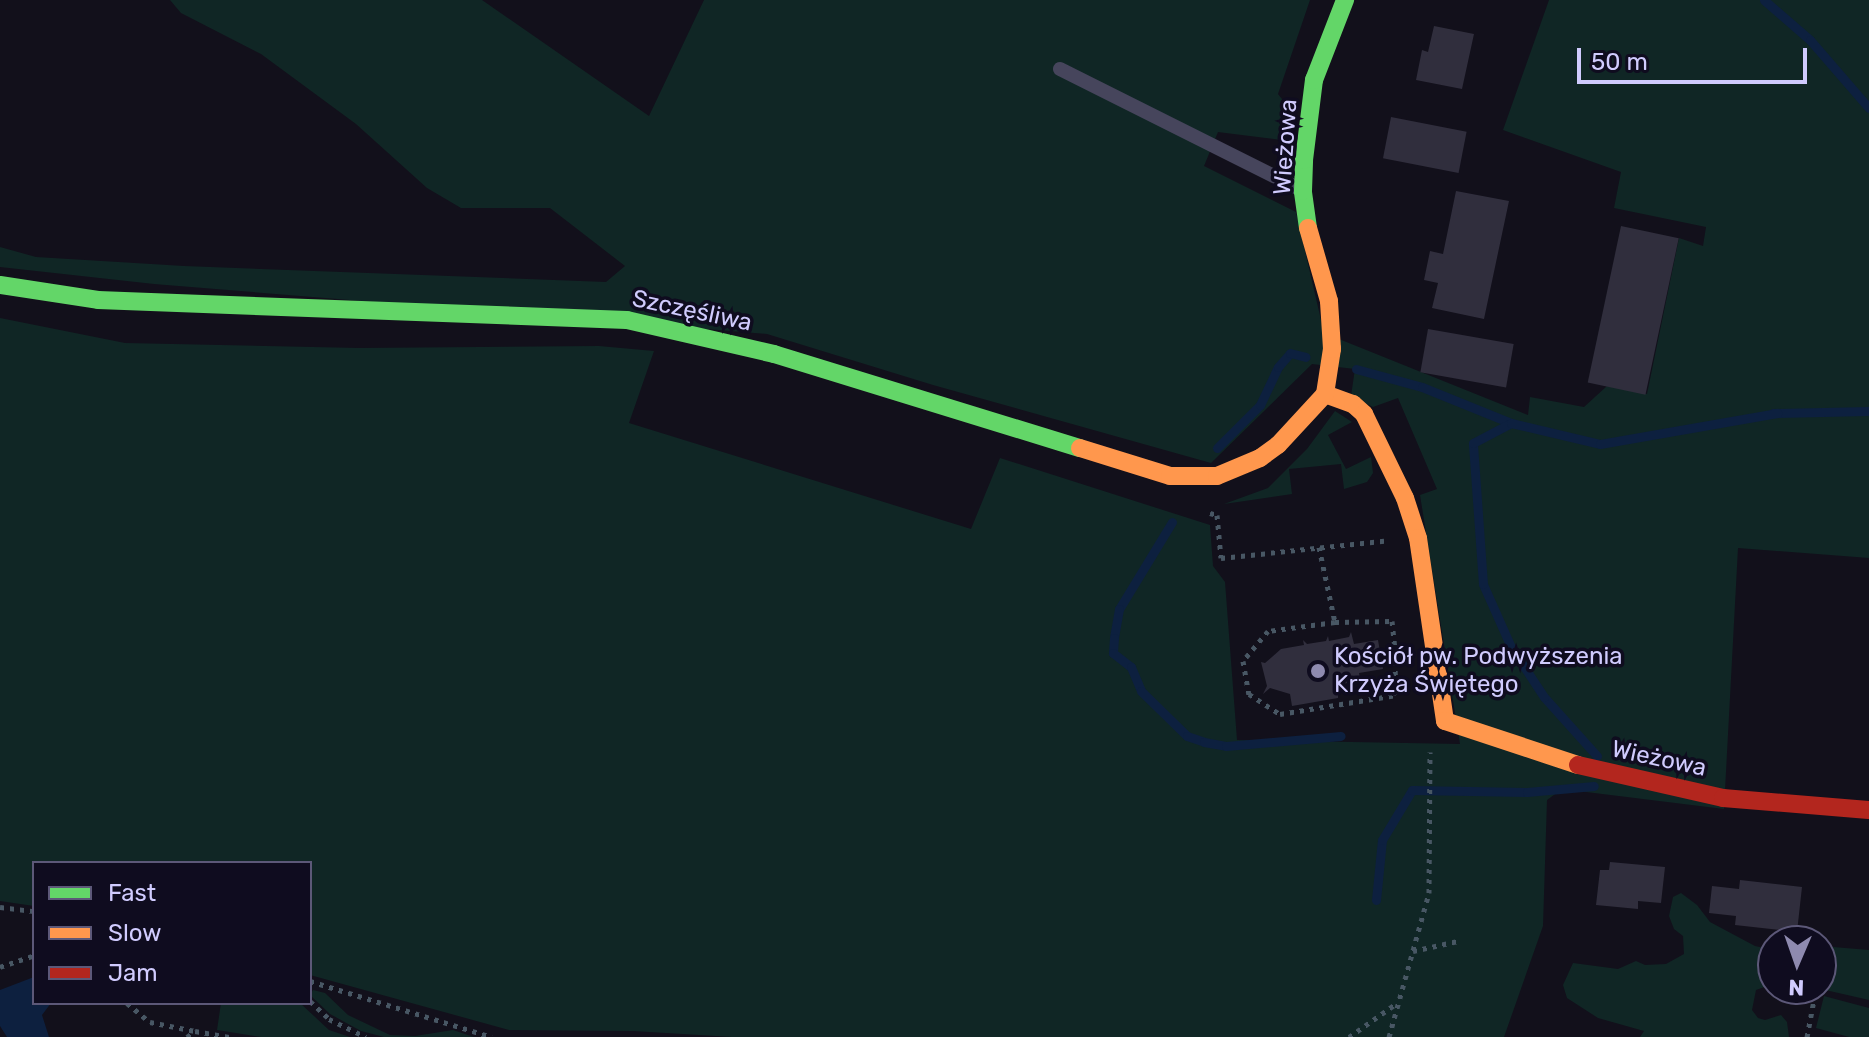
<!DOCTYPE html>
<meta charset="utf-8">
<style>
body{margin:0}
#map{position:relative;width:1869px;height:1037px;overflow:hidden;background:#12101b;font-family:Rubik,sans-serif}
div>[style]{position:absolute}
.green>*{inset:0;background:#102625}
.water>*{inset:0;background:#0d203f}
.stream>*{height:9px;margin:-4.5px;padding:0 4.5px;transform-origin:4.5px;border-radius:4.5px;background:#0d203f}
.building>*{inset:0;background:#302e3d;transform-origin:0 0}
.path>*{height:5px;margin-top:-2.5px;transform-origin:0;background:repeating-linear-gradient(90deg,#485764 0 4px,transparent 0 10px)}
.lane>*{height:14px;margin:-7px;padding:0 7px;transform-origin:7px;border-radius:7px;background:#46455c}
.fast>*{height:18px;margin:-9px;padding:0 9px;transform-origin:9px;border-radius:9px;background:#63d668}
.slow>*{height:18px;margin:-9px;padding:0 9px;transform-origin:9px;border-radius:9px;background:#ff974d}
.jam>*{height:18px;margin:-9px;padding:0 9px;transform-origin:9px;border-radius:9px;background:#b3261e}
.dots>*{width:22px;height:22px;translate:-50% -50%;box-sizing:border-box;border:4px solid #0f0c1f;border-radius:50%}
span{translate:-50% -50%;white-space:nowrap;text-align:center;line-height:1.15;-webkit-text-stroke:7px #0f0c1f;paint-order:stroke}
.street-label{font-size:24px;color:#d0cbfe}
.poi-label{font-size:24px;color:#d0cbfe}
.left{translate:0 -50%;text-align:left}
.legend{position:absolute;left:32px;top:861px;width:280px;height:144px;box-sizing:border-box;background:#0f0c1f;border:2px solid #5c5878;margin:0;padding:10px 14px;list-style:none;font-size:24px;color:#d0cbfe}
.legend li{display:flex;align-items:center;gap:16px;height:40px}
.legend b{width:40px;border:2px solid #5c5878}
.north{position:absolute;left:1757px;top:925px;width:80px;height:80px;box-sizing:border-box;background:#0f0c1f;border:2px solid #5c5878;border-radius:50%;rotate:182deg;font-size:22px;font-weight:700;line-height:32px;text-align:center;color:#d0cbfe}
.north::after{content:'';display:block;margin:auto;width:28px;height:36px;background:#8e8aaf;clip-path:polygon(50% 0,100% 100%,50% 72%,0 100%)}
.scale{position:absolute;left:1577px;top:48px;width:230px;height:36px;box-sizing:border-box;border:4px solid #d0cbfe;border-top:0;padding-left:10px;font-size:24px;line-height:28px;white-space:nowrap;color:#d0cbfe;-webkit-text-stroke:6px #0f0c1f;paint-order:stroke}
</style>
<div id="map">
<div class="green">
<div style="clip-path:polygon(170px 0,482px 0,649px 116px,704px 0,1310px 0,1278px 94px,1293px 113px,1289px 141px,1218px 132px,1204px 166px,1296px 212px,1324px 333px,1528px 415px,1530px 397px,1584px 407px,1607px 386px,1647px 394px,1679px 238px,1703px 246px,1706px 227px,1614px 208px,1621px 172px,1503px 130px,1549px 0,1869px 0,1869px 558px,1738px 548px,1724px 809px,1562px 789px,1547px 800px,1543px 926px,1504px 1037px,732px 1037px,633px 1031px,509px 1030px,310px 975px,310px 863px,34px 863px,34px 906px,0 901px,0 318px,125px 343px,359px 348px,599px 346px,654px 351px,629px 423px,971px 529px,1000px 458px,1210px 525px,1213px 566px,1225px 582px,1237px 740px,1460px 744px,1420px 495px,1437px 489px,1398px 398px,1373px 407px,1351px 396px,1355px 369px,1312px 364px,1211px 463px,933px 385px,767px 334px,154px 284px,0 267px,0 247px,36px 257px,184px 266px,606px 282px,625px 266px,550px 208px,461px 208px,427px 188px,356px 124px,261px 54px,181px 13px)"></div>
<div style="clip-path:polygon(1335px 411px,1352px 422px,1328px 435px,1346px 469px,1371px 457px,1373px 473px,1367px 482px,1344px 489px,1341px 464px,1289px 469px,1292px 494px,1224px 504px,1268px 488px,1307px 449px)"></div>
<div style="clip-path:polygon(1681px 893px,1697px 905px,1710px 922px,1755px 946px,1773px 950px,1773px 984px,1756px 990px,1752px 1010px,1758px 1018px,1765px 1020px,1781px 1015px,1787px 1022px,1789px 1037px,1640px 1037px,1644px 1031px,1598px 1018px,1567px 998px,1563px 985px,1573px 963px,1618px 969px,1636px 961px,1645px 965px,1666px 964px,1684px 954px,1683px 936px,1674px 929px,1669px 916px,1673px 897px)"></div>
<div style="clip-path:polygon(1821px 946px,1869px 950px,1869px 1000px,1821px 989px)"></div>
<div style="clip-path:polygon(313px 990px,325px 993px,348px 1015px,390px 1035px,415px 1036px,453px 1030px,474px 1037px,384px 1037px,361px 1031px,330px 1014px,310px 995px)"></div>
<div style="clip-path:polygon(1824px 996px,1869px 1008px,1869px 1037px,1849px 1037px,1816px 1028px)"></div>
<div style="clip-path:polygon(221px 1003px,300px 1003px,329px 1030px,350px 1037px,261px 1037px,217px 1030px)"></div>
</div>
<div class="water">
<div style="clip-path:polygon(34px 977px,34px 1003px,51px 1003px,42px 1015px,49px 1037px,7px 1037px,0 1026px,0 990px)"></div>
</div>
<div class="stream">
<div style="left:1764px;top:0;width:61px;rotate:41deg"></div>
<div style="left:1810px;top:40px;width:90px;rotate:49.1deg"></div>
<div style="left:1356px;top:369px;width:68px;rotate:15.3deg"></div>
<div style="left:1422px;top:387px;width:96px;rotate:22deg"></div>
<div style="left:1773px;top:413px;width:96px;rotate:-1.2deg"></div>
<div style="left:1217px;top:448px;width:61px;rotate:-45deg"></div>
<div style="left:1260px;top:405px;width:42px;rotate:-64.7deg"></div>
<div style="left:1278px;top:367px;width:18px;rotate:-49deg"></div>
<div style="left:1290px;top:353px;width:16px;rotate:14deg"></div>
<div style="left:1172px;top:522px;width:102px;rotate:121.3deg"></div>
<div style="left:1119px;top:609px;width:29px;rotate:100deg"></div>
<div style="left:1114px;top:638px;width:15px;rotate:94deg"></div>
<div style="left:1113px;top:653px;width:23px;rotate:38deg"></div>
<div style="left:1131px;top:667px;width:26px;rotate:67deg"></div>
<div style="left:1141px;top:691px;width:64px;rotate:44.4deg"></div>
<div style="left:1187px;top:736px;width:18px;rotate:19deg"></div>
<div style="left:1204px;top:742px;width:22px;rotate:10deg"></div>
<div style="left:1226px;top:746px;width:115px;rotate:-5deg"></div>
<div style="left:1597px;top:756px;width:79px;rotate:-131.9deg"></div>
<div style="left:1544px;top:697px;width:60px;rotate:-123.4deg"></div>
<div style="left:1511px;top:647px;width:69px;rotate:-114deg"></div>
<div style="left:1483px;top:584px;width:141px;rotate:-94.1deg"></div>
<div style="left:1473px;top:443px;width:43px;rotate:-27.8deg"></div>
<div style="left:1511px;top:423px;width:91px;rotate:13.3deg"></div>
<div style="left:1600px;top:444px;width:180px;rotate:-9.9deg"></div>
<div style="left:1376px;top:900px;width:60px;rotate:-84.3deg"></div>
<div style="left:1382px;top:840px;width:58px;rotate:-59deg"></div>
<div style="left:1412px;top:790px;width:115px;rotate:1deg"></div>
<div style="left:1527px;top:792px;width:67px;rotate:-5.1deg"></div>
</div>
<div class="building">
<div style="clip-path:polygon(1434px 26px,1474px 34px,1462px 89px,1416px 80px,1422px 50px,1428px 52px)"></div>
<div style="left:1391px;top:117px;width:77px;height:42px;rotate:11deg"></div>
<div style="clip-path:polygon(1456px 191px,1509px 201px,1484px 319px,1432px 308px,1438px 283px,1424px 280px,1430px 251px,1443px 254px)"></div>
<div style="left:1621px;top:226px;width:59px;height:160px;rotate:12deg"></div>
<div style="left:1428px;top:329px;width:87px;height:44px;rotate:10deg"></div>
<div style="clip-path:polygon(1351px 632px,1354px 644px,1378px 640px,1383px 669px,1359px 673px,1361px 685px,1357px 681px,1338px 685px,1338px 698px,1292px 706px,1290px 694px,1270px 688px,1263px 694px,1267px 686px,1261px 662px,1265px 663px,1281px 649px,1304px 645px,1303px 640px,1307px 644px,1326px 641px,1328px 636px,1329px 641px,1349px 637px)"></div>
<div style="clip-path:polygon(1610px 862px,1665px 867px,1661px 903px,1638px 901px,1638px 909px,1596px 905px,1600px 870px,1609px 870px)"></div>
<div style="clip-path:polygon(1740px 880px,1802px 887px,1797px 932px,1735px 925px,1736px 916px,1709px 913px,1712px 886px,1739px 889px)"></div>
</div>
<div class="path">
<div style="left:1210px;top:513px;width:7px;rotate:16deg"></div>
<div style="left:1217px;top:515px;width:43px;rotate:84.7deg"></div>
<div style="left:1221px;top:558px;width:164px;rotate:-6deg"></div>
<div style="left:1319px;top:547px;width:77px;rotate:78deg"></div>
<div style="left:1335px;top:622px;width:57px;rotate:-1deg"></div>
<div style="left:1392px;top:621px;width:36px;rotate:84deg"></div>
<div style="left:1335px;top:622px;width:68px;rotate:172.3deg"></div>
<div style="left:1268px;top:631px;width:39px;rotate:130deg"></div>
<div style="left:1243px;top:661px;width:34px;rotate:80deg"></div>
<div style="left:1249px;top:694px;width:37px;rotate:33deg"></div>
<div style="left:1280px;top:714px;width:118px;rotate:-9.3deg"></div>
<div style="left:1396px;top:695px;width:38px;rotate:-92deg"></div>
<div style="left:0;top:907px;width:34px;rotate:7deg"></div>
<div style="left:1413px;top:951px;width:46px;rotate:-12.5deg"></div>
<div style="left:0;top:967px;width:36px;rotate:-19deg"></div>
<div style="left:310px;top:981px;width:190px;rotate:17.1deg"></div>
<div style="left:310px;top:1001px;width:26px;rotate:43deg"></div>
<div style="left:329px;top:1019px;width:41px;rotate:25.9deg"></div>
<div style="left:127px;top:1003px;width:30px;rotate:40deg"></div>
<div style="left:150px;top:1022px;width:46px;rotate:11.3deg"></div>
<div style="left:187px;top:1037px;width:10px;rotate:-37deg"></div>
<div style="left:195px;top:1031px;width:36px;rotate:10deg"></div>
<div style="left:1349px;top:1037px;width:59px;rotate:-35.3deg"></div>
<div style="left:1389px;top:1037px;width:149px;rotate:-74.5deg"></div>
<div style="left:1429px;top:893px;width:141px;rotate:-89.6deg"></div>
<div style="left:1807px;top:1037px;width:49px;rotate:-79.4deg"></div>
</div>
<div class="lane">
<div style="left:1060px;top:69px;width:268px;rotate:26.6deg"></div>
</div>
<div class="fast">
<div style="left:1308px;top:228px;width:37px;rotate:-98deg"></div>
<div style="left:1303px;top:191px;width:31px;rotate:-88deg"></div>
<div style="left:1304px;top:160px;width:81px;rotate:-82.9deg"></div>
<div style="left:1314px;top:80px;width:86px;rotate:-68.8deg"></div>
<div style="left:0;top:285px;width:99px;rotate:8.7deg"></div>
<div style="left:98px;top:300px;width:529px;rotate:2.17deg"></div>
<div style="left:627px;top:320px;width:151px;rotate:13deg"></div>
<div style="left:774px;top:354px;width:320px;rotate:17.1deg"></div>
</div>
<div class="slow">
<div style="left:1325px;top:394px;width:30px;rotate:20deg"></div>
<div style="left:1353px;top:404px;width:15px;rotate:42deg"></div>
<div style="left:1364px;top:414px;width:93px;rotate:64deg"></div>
<div style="left:1405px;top:498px;width:42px;rotate:72deg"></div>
<div style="left:1418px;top:538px;width:185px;rotate:81.6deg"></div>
<div style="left:1445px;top:721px;width:140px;rotate:18.3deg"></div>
<div style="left:1080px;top:448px;width:94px;rotate:17.3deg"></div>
<div style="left:1170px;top:476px;width:47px"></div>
<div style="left:1217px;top:476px;width:47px;rotate:-22.7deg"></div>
<div style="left:1260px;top:458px;width:22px;rotate:-36deg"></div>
<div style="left:1278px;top:445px;width:69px;rotate:-47.3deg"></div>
<div style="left:1325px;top:394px;width:46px;rotate:-81.2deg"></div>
<div style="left:1332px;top:349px;width:48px;rotate:-93.6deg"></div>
<div style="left:1329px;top:301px;width:76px;rotate:-106deg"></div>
</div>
<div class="jam">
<div style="left:1578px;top:765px;width:149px;rotate:12.8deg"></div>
<div style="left:1723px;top:798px;width:146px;rotate:4.7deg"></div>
</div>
<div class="dots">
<div style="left:1318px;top:671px;background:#8e8aaf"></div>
</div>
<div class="street-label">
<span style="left:1286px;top:147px;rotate:-86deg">Wieżowa</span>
<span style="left:692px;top:311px;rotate:12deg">Szczęśliwa</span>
<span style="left:1659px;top:759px;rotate:12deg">Wieżowa</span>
</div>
<div class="poi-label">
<span class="left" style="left:1334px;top:671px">Kościół pw. Podwyższenia<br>Krzyża Świętego</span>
</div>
<ul class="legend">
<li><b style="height:10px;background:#63d668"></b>Fast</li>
<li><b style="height:10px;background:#ff974d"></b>Slow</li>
<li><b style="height:10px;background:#b3261e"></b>Jam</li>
</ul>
<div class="north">N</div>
<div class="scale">50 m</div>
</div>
